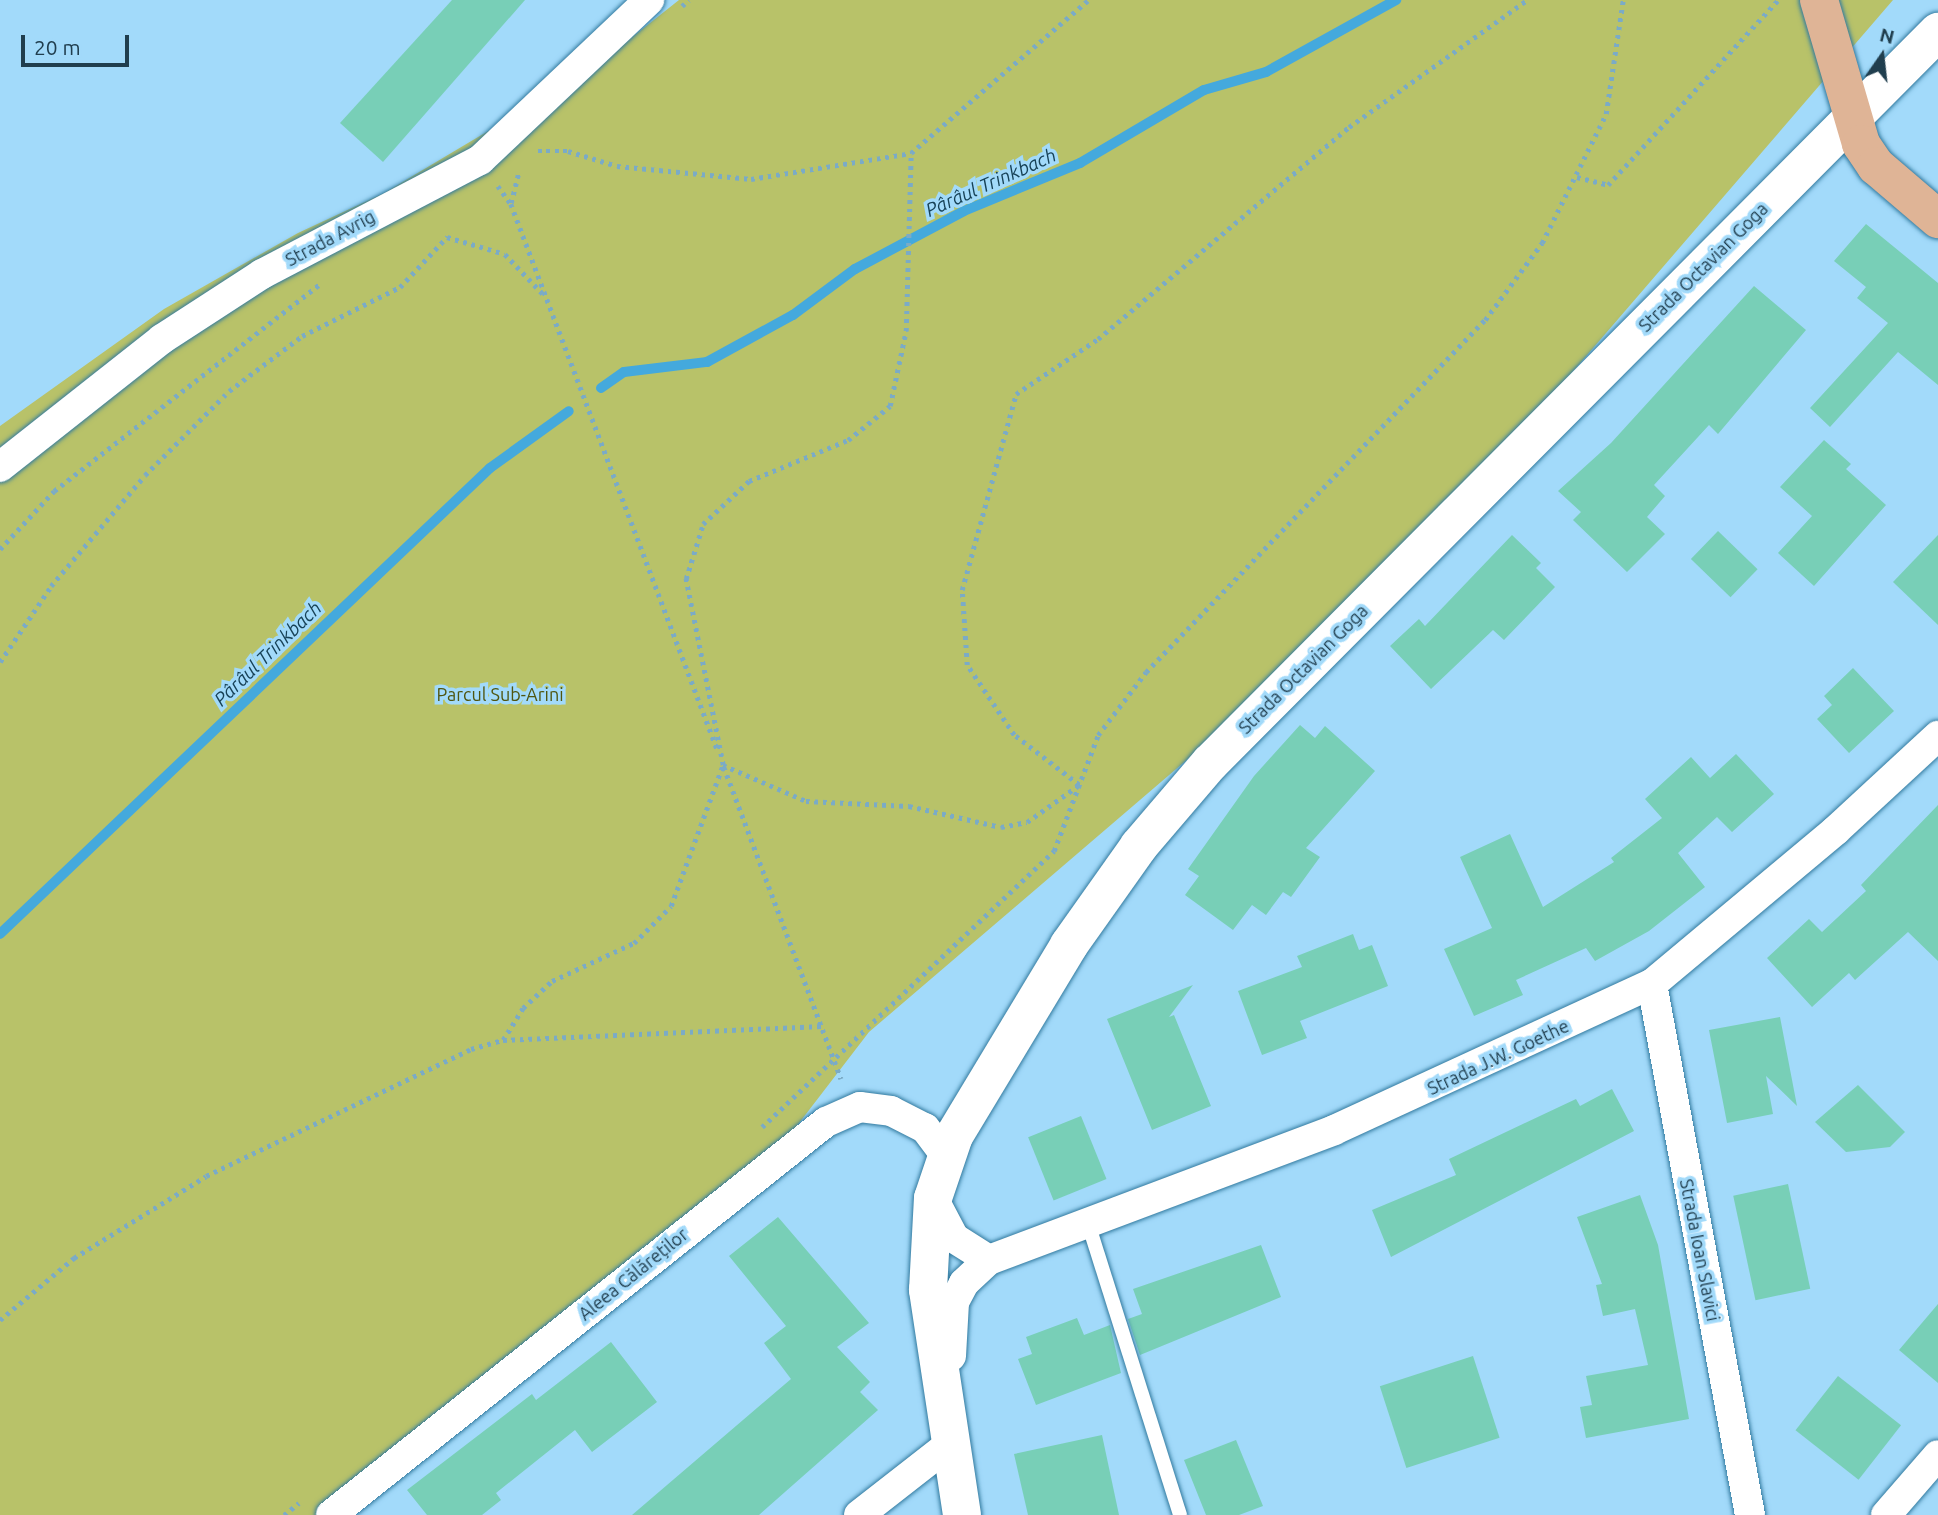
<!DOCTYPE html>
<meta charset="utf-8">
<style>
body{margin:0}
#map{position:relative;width:1938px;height:1515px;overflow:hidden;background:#a2dafa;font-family:Ubuntu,sans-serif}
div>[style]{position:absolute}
.green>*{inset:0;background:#b8c269}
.stream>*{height:10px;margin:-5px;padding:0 5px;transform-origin:5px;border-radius:5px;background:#44a9dd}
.building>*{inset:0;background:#78cfb7;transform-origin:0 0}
.path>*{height:4.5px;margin-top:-2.25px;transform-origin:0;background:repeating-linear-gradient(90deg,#7babc6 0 3.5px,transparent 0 8.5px)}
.roads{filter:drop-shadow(0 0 2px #327a9f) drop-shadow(0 0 2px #327a9f)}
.service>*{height:14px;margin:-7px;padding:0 7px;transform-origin:7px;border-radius:7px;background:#fff}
.minor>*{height:30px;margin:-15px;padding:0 15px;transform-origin:15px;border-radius:15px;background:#fff}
.secondary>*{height:38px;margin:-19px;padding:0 19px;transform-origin:19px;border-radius:19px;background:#fff}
.primary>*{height:38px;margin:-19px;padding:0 19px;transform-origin:19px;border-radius:19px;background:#dfb496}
span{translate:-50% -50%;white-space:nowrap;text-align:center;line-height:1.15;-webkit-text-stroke:7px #a2dafa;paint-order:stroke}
.street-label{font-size:18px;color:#203e4e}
.park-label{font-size:18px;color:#4f550f}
.water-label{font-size:19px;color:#174257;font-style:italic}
.north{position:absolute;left:1847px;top:21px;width:70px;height:70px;-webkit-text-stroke:5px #a2dafa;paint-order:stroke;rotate:14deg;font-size:19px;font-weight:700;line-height:28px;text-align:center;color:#203e4e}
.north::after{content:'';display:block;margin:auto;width:24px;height:32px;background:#203e4e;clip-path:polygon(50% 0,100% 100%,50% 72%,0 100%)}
.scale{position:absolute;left:21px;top:35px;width:108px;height:32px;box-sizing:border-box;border:4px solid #203e4e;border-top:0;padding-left:9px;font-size:21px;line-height:24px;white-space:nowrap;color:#203e4e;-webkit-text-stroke:5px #a2dafa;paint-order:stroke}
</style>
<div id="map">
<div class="green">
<div style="clip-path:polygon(679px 0,1893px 0,1538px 412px,1203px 746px,869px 1032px,763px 1170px,331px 1515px,0 1515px,0 426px,164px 309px,298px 233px,384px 193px,592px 69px)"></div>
</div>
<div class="stream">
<div style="left:601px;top:388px;width:28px;rotate:-35deg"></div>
<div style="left:624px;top:372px;width:84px;rotate:-6.9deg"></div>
<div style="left:707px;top:362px;width:98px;rotate:-28.7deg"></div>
<div style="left:793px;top:315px;width:77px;rotate:-36.6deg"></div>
<div style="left:855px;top:269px;width:123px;rotate:-28deg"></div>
<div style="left:964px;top:211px;width:126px;rotate:-22.5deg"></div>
<div style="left:1080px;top:163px;width:144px;rotate:-30.5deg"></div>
<div style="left:1204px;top:90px;width:65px;rotate:-16.2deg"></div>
<div style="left:1266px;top:72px;width:149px;rotate:-29deg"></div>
<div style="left:0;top:934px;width:676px;rotate:-43.56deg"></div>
<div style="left:490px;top:468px;width:97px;rotate:-35.8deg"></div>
</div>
<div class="building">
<div style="clip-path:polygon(452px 0,525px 0,383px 162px,340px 123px)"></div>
<div style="clip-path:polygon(1866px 224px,1938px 283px,1938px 385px,1898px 352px,1830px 427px,1810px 408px,1888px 323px,1857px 298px,1866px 287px,1834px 261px)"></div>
<div style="clip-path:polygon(1754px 286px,1806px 330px,1718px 434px,1709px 425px,1654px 485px,1665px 496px,1647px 517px,1665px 534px,1627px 572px,1573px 520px,1581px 512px,1558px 491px,1611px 443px)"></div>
<div style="clip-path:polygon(1824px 440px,1851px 464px,1846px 469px,1886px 505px,1814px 586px,1778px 553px,1812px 516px,1780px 487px)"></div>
<div style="left:1718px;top:531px;width:55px;height:39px;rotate:44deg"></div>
<div style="clip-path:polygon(1512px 535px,1541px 563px,1536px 568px,1555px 587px,1504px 640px,1493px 630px,1431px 689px,1390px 646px,1419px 619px,1425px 626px)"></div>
<div style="clip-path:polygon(1938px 535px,1938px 625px,1893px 582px)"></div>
<div style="clip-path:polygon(1853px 668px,1894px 711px,1849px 753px,1817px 719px,1832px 705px,1824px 696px)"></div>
<div style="clip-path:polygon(1300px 725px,1315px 738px,1325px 726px,1375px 771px,1306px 848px,1320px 857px,1291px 897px,1283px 892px,1266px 915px,1252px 905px,1233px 930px,1185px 895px,1199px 876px,1188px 869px,1254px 776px)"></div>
<div style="clip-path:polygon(1736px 754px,1774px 794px,1732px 832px,1717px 817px,1678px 853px,1705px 887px,1649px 931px,1595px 961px,1586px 948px,1516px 980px,1523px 995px,1474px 1016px,1444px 949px,1492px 928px,1460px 857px,1510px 834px,1543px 907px,1614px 862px,1611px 858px,1662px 818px,1645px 799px,1691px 757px,1710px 778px)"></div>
<div style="clip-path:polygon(1938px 805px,1938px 961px,1908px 932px,1855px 980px,1849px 973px,1812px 1007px,1767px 958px,1809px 919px,1822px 932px,1866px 891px,1861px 885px)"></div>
<div style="clip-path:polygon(1353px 934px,1359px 950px,1372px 945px,1388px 986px,1300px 1021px,1307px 1038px,1262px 1055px,1238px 991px,1302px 967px,1297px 956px)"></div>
<div style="clip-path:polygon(1193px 985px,1169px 1017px,1174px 1015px,1211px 1106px,1152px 1130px,1107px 1019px)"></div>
<div style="clip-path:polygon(1780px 1017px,1797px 1106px,1766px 1076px,1773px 1114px,1727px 1123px,1709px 1030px)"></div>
<div style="clip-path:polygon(1858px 1085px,1905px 1132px,1890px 1147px,1846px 1152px,1815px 1122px)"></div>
<div style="clip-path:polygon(1612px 1089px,1634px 1131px,1391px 1257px,1372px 1210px,1456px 1175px,1449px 1159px,1576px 1099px,1580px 1106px)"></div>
<div style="left:1081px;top:1116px;width:68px;height:57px;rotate:68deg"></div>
<div style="left:1788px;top:1184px;width:107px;height:56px;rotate:78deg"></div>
<div style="clip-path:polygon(1640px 1195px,1658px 1245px,1689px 1419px,1586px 1438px,1580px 1407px,1592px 1405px,1586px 1376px,1648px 1365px,1635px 1309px,1603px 1316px,1596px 1285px,1602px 1284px,1577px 1217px)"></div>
<div style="clip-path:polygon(778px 1217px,869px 1323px,837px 1347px,870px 1382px,860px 1392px,878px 1410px,759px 1515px,632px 1515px,791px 1379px,764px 1343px,786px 1326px,729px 1256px)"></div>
<div style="clip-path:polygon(1261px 1245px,1281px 1297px,1140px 1355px,1128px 1319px,1142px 1314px,1133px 1289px)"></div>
<div style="clip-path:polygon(1938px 1304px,1938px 1383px,1899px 1350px)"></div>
<div style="clip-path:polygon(1077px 1318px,1084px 1335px,1110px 1325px,1121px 1373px,1036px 1405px,1018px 1359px,1032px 1354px,1026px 1337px)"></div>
<div style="clip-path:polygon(611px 1342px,657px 1402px,592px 1452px,575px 1430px,496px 1493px,501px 1500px,482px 1515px,427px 1515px,407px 1490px,532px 1394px,536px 1400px)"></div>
<div style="left:1473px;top:1356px;width:86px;height:98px;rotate:72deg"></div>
<div style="left:1838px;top:1376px;width:80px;height:69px;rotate:38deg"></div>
<div style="clip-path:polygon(1102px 1435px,1119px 1515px,1028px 1515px,1014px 1454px)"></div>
<div style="clip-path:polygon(1236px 1440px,1263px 1506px,1239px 1515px,1206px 1515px,1184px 1460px)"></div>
</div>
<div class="path">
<div style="left:682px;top:6px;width:9px;rotate:-41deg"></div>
<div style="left:538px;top:151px;width:30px"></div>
<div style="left:568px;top:151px;width:51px;rotate:17deg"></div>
<div style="left:617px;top:166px;width:135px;rotate:5.5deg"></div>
<div style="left:751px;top:179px;width:162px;rotate:-9.2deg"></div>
<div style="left:911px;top:153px;width:234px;rotate:-40.8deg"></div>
<div style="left:1577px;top:177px;width:32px;rotate:14deg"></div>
<div style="left:1608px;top:185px;width:251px;rotate:-47.4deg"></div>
<div style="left:498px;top:186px;width:22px;rotate:54deg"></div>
<div style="left:511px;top:204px;width:583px;rotate:69.29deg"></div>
<div style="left:511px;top:203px;width:33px;rotate:-76deg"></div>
<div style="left:0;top:549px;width:79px;rotate:-47deg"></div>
<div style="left:54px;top:491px;width:337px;rotate:-37.9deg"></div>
<div style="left:0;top:662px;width:92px;rotate:-56.1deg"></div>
<div style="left:51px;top:586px;width:145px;rotate:-49.7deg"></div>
<div style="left:145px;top:475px;width:119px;rotate:-45deg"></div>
<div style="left:229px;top:391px;width:91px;rotate:-37deg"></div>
<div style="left:302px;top:336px;width:110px;rotate:-26.6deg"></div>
<div style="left:400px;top:287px;width:69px;rotate:-46.8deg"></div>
<div style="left:447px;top:237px;width:60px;rotate:16.3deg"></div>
<div style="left:505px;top:254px;width:55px;rotate:46.5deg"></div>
<div style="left:723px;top:765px;width:90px;rotate:23.4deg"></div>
<div style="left:806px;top:801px;width:103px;rotate:2.8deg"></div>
<div style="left:909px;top:806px;width:94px;rotate:12.9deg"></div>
<div style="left:1001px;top:827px;width:26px;rotate:-11deg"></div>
<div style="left:1027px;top:822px;width:64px;rotate:-35.4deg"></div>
<div style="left:1079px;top:785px;width:82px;rotate:-142.4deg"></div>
<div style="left:1014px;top:735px;width:84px;rotate:-123.9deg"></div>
<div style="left:967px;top:665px;width:75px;rotate:-93.8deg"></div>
<div style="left:962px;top:590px;width:203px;rotate:-74.6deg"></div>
<div style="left:1016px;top:394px;width:99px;rotate:-33.9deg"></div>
<div style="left:1098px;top:339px;width:329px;rotate:-40.2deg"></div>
<div style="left:1349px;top:127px;width:219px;rotate:-35.5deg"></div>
<div style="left:724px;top:767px;width:333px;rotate:69.4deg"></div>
<div style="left:503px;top:1040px;width:38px;rotate:-58deg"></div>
<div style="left:523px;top:1008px;width:40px;rotate:-43deg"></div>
<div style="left:552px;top:981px;width:90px;rotate:-24.9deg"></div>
<div style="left:634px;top:943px;width:52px;rotate:-45deg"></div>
<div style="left:671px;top:906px;width:150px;rotate:-69.8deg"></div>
<div style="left:723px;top:765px;width:190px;rotate:-101.3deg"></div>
<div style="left:686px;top:579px;width:58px;rotate:-72.8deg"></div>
<div style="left:703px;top:524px;width:63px;rotate:-43.1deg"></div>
<div style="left:749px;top:481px;width:107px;rotate:-22.5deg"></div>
<div style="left:848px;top:440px;width:54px;rotate:-39deg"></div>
<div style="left:890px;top:406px;width:77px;rotate:-78deg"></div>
<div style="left:906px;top:331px;width:178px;rotate:-88.4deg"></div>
<div style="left:762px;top:1127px;width:402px;rotate:-43.4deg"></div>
<div style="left:1054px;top:851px;width:124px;rotate:-69.2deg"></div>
<div style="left:1098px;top:735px;width:79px;rotate:-52.7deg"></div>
<div style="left:1146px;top:672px;width:489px;rotate:-46.1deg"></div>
<div style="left:1485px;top:320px;width:96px;rotate:-53.5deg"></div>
<div style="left:1542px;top:243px;width:144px;rotate:-63.6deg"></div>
<div style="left:1606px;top:114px;width:115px;rotate:-81.5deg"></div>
<div style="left:0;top:1320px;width:97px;rotate:-40deg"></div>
<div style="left:74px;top:1258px;width:155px;rotate:-31.8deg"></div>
<div style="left:206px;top:1176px;width:294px;rotate:-25.6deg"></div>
<div style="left:471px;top:1049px;width:33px;rotate:-16deg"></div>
<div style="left:503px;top:1040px;width:319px;rotate:-2.5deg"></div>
<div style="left:284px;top:1515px;width:19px;rotate:-39deg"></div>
</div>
<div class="roads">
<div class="service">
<div style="left:1088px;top:1223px;width:306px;rotate:72.5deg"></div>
</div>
<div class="minor">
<div style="left:0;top:467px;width:206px;rotate:-38.3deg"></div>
<div style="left:162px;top:339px;width:119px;rotate:-33deg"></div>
<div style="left:262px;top:274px;width:246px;rotate:-27.6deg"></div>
<div style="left:480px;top:160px;width:233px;rotate:-43.4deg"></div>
<div style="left:1652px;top:984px;width:540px;rotate:79.54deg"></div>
<div style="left:933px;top:1198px;width:45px;rotate:62.3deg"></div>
<div style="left:954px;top:1238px;width:41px;rotate:32.2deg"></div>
<div style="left:951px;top:1356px;width:54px;rotate:-86.8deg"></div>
<div style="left:954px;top:1302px;width:21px;rotate:-62deg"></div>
<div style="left:964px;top:1283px;width:34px;rotate:-43deg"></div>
<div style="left:989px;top:1260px;width:369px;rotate:-20.6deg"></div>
<div style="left:1334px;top:1130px;width:350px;rotate:-24.7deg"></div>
<div style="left:1652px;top:984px;width:240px;rotate:-39.9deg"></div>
<div style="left:1836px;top:830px;width:139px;rotate:-42.7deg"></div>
<div style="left:331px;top:1515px;width:632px;rotate:-38.45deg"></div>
<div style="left:826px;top:1122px;width:37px;rotate:-24deg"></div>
<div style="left:860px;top:1107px;width:31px;rotate:7deg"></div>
<div style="left:891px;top:1111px;width:38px;rotate:27deg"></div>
<div style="left:925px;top:1128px;width:34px;rotate:53deg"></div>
<div style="left:859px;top:1515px;width:115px;rotate:-38deg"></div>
<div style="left:950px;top:1444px;width:18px;rotate:-87deg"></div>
<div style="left:1886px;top:1515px;width:79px;rotate:-49.1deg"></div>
</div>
<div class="secondary">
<div style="left:962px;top:1515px;width:228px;rotate:-98.6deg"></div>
<div style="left:928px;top:1290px;width:92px;rotate:-86.9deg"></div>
<div style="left:933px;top:1198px;width:65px;rotate:-71.3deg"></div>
<div style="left:954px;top:1136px;width:223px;rotate:-58.9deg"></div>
<div style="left:1069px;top:945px;width:121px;rotate:-54.7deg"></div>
<div style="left:1139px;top:846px;width:109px;rotate:-49.5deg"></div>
<div style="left:1210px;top:763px;width:1032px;rotate:-45.12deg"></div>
</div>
<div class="primary">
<div style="left:1819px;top:0;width:150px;rotate:73.7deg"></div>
<div style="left:1861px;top:144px;width:27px;rotate:56deg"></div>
<div style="left:1876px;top:166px;width:82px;rotate:40.5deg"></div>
</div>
</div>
<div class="street-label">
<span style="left:330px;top:238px;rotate:-28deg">Strada Avrig</span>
<span style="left:1703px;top:267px;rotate:-45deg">Strada Octavian Goga</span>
<span style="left:1303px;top:669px;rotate:-45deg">Strada Octavian Goga</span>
<span style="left:1498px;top:1057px;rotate:-25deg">Strada J.W. Goethe</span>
<span style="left:1700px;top:1250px;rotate:79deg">Strada Ioan Slavici</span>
<span style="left:633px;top:1274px;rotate:-39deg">Aleea Călăreților</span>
</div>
<div class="park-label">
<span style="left:500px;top:694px">Parcul Sub-Arini</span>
</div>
<div class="water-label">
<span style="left:991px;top:183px;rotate:-24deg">Pârâul Trinkbach</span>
<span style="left:268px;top:654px;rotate:-44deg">Pârâul Trinkbach</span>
</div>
<div class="north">N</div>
<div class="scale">20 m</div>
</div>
